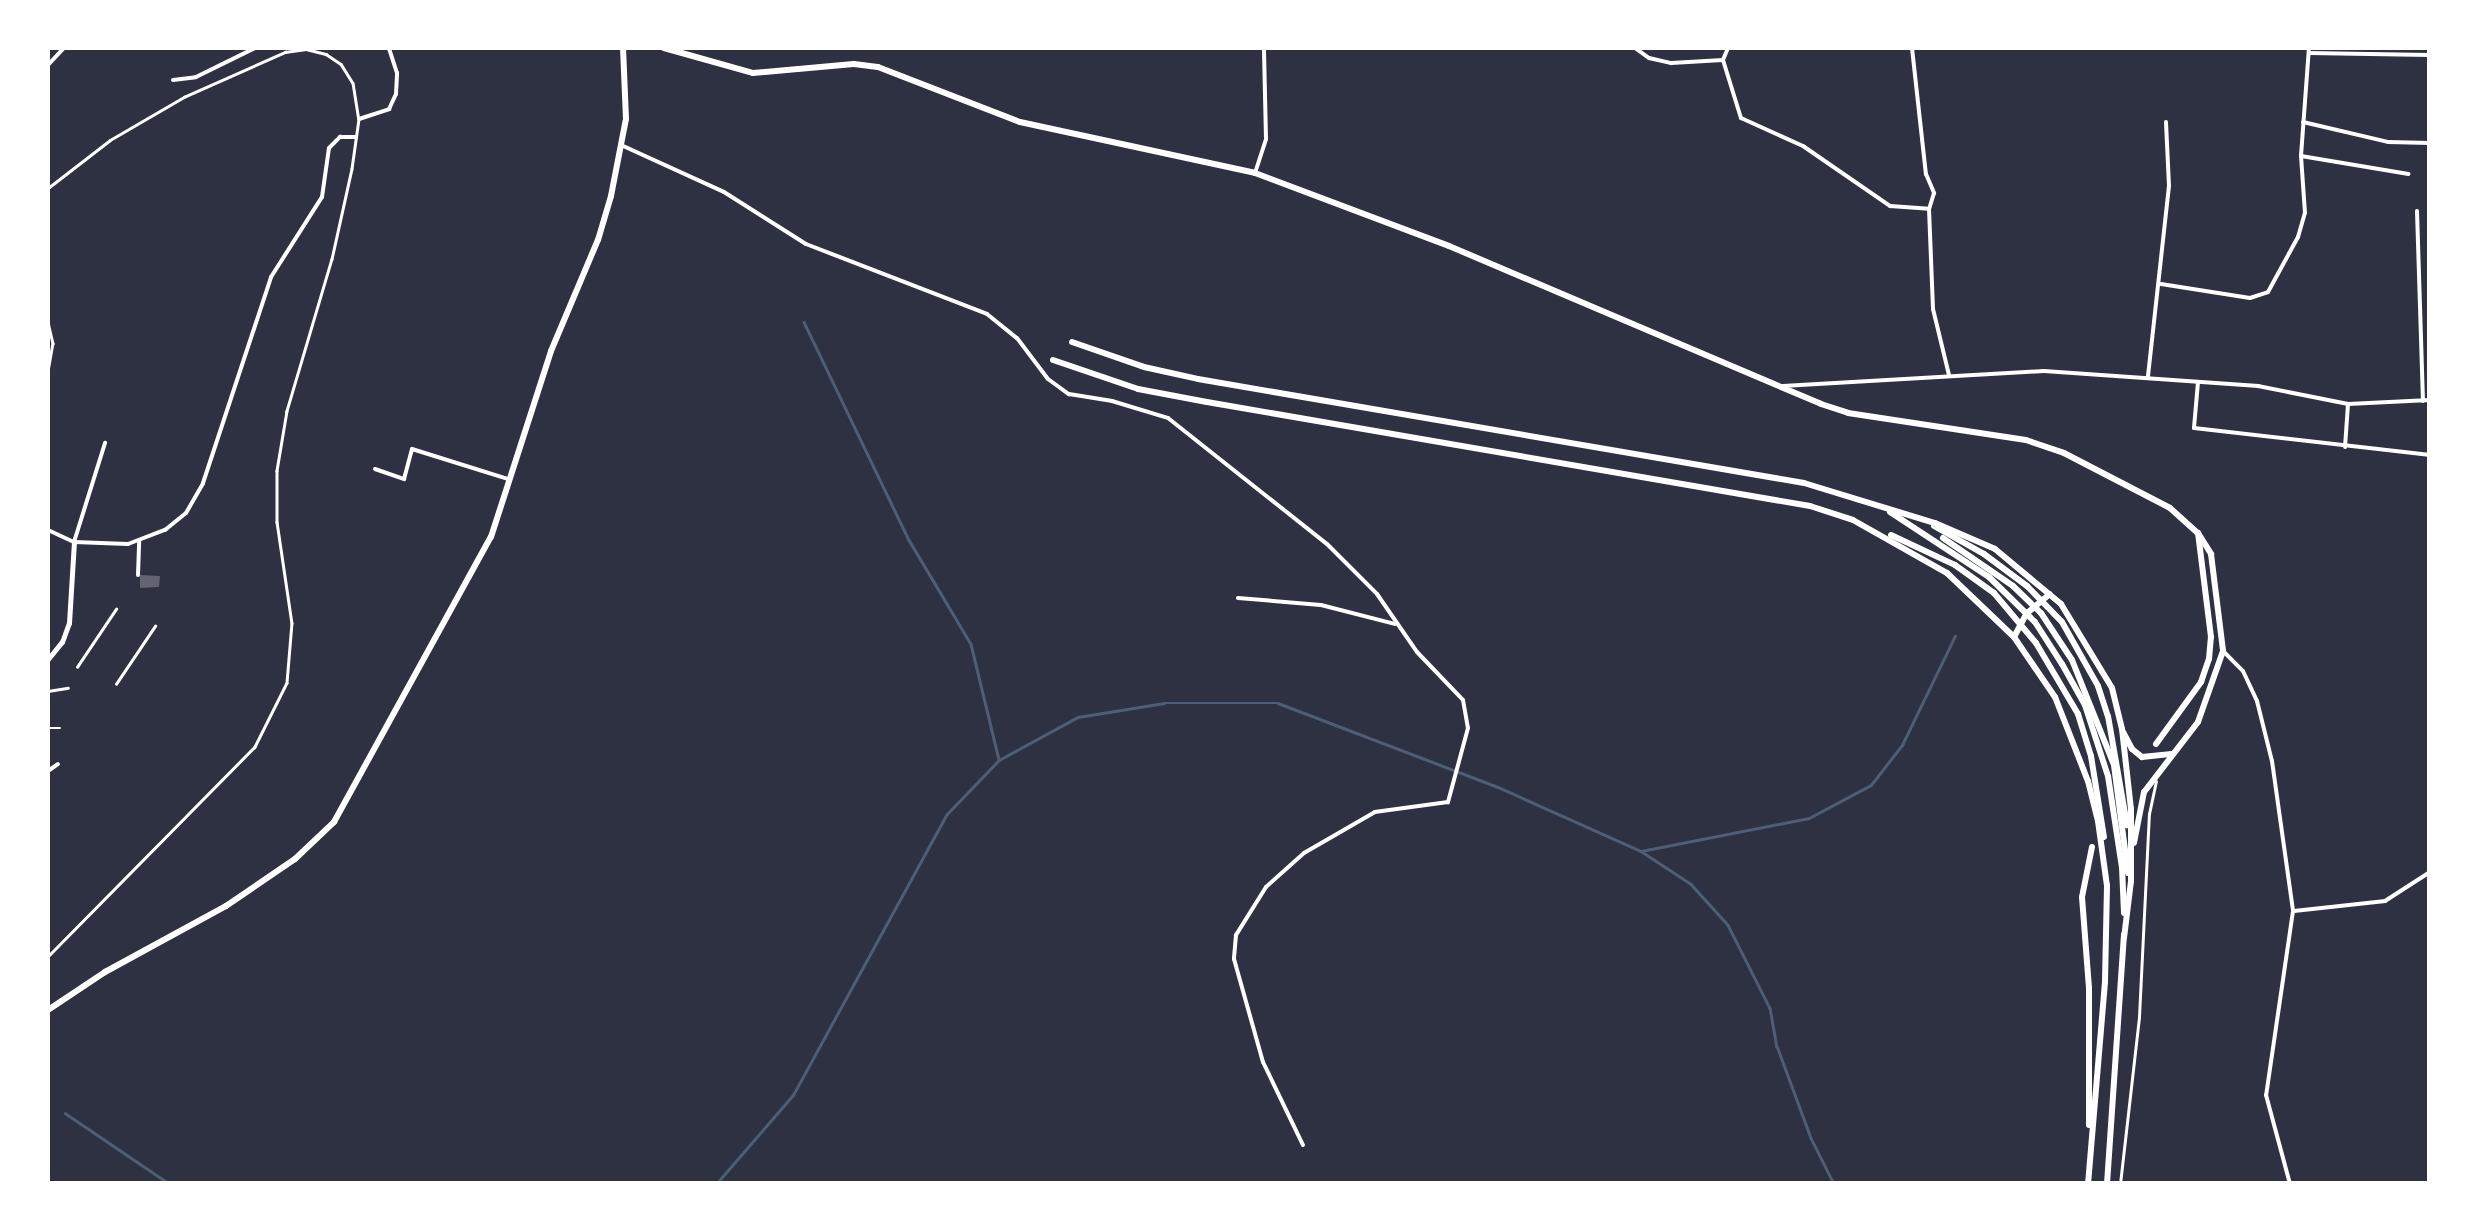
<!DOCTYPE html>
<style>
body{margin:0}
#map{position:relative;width:2477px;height:1231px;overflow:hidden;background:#2d3142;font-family:"Titillium Web",sans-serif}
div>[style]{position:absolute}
.stream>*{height:2.5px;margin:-1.25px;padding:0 1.25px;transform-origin:1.25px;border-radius:1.25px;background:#4f5d75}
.building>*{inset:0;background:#626471}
.path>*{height:2.5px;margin:-1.25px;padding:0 1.25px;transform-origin:1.25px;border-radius:1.25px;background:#fff}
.service>*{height:2.5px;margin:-1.25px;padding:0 1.25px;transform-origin:1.25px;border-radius:1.25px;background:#fff}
.minor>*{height:4px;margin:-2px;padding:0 2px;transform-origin:2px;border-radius:2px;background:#fff}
.tertiary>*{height:5px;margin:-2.5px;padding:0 2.5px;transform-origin:2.5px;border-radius:2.5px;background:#fff}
.primary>*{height:6px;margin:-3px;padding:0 3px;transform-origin:3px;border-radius:3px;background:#fff}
.trunk>*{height:6px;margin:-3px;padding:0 3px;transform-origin:3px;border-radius:3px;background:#fff}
span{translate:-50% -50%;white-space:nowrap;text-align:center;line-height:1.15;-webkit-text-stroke:10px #fff;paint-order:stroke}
.frame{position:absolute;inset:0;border:50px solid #fff;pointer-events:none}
</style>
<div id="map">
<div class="stream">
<div style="left:804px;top:322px;width:242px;rotate:64.3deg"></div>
<div style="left:909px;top:540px;width:121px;rotate:59.2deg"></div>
<div style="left:971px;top:644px;width:119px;rotate:76.4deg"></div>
<div style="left:1641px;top:851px;width:171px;rotate:-11.1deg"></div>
<div style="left:1809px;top:818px;width:70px;rotate:-28deg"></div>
<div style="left:1871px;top:785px;width:51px;rotate:-52.2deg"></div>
<div style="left:1902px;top:745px;width:121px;rotate:-64.1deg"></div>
<div style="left:65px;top:1113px;width:127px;rotate:34.1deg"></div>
<div style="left:716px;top:1184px;width:118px;rotate:-49.1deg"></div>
<div style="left:793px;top:1095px;width:320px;rotate:-61.3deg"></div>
<div style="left:947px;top:814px;width:75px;rotate:-46.1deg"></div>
<div style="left:999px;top:760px;width:90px;rotate:-28.6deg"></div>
<div style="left:1078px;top:717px;width:87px;rotate:-9.2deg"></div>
<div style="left:1164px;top:703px;width:114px"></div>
<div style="left:1278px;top:703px;width:235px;rotate:20.9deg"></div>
<div style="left:1498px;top:787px;width:157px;rotate:24.1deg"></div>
<div style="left:1641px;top:851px;width:60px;rotate:33.4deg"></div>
<div style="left:1691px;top:884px;width:55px;rotate:47.9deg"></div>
<div style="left:1728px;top:925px;width:93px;rotate:63.2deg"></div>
<div style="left:1770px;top:1008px;width:39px;rotate:80deg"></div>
<div style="left:1777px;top:1046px;width:98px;rotate:69.7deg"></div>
<div style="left:1811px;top:1138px;width:51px;rotate:63.4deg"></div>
</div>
<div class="building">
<div style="clip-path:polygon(140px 575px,160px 576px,159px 587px,140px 588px)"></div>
</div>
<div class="path">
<div style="left:77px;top:667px;width:70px;rotate:-56.1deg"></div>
<div style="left:116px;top:684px;width:70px;rotate:-56.1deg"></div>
<div style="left:48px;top:691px;width:20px;rotate:-9deg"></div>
<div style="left:48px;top:728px;width:12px"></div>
</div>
<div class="service">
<div style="left:48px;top:188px;width:78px;rotate:-37.7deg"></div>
<div style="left:110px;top:140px;width:86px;rotate:-30.2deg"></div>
<div style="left:184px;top:97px;width:111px;rotate:-24deg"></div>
<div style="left:285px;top:52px;width:21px;rotate:-8deg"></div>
<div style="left:306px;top:49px;width:21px;rotate:14deg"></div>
<div style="left:326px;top:54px;width:18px;rotate:34deg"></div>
<div style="left:341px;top:64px;width:22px;rotate:58deg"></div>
<div style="left:353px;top:83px;width:36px;rotate:81deg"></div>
<div style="left:359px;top:119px;width:50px;rotate:98deg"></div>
<div style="left:352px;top:169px;width:92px;rotate:102.5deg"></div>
<div style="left:332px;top:259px;width:159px;rotate:106.5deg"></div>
<div style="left:287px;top:411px;width:61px;rotate:99.5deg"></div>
<div style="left:277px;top:471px;width:51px;rotate:90deg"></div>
<div style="left:277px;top:522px;width:102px;rotate:81.6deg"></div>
<div style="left:292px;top:623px;width:60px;rotate:94.8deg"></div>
<div style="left:287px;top:683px;width:72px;rotate:116.6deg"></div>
<div style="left:255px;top:747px;width:295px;rotate:134.6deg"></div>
<div style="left:48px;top:322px;width:22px;rotate:77deg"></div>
<div style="left:53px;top:343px;width:28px;rotate:100deg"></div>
<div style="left:2120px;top:1184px;width:168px;rotate:-83.5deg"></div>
<div style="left:2139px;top:1017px;width:203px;rotate:-87.2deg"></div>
<div style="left:2149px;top:814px;width:33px;rotate:-78deg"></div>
</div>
<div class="minor">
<div style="left:1635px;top:48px;width:17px;rotate:36deg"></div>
<div style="left:1649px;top:58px;width:23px;rotate:13deg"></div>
<div style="left:1671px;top:63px;width:52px;rotate:-3.3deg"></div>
<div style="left:1728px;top:48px;width:13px;rotate:113deg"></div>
<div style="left:1723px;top:60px;width:61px;rotate:72.8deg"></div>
<div style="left:1741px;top:118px;width:68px;rotate:24.3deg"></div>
<div style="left:1803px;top:146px;width:106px;rotate:34.6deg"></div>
<div style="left:1890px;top:206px;width:39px;rotate:4deg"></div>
<div style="left:1912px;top:48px;width:127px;rotate:83.7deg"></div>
<div style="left:1926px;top:174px;width:21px;rotate:67deg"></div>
<div style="left:1934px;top:193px;width:17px;rotate:107deg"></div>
<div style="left:1929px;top:209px;width:100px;rotate:87.7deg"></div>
<div style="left:1933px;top:309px;width:68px;rotate:76.4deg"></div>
<div style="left:2309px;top:53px;width:121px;rotate:0.9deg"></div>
<div style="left:48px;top:65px;width:23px;rotate:-47deg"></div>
<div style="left:173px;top:80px;width:23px;rotate:-7deg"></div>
<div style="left:196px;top:77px;width:66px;rotate:-26.2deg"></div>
<div style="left:359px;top:119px;width:32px;rotate:-18deg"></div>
<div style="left:389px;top:109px;width:17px;rotate:-65deg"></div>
<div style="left:396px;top:94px;width:21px;rotate:-87deg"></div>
<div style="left:397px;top:73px;width:26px;rotate:-108deg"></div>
<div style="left:2303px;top:122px;width:87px;rotate:13.2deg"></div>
<div style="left:2388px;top:142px;width:42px;rotate:1.4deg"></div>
<div style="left:621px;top:145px;width:113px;rotate:24.5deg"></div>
<div style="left:724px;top:192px;width:97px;rotate:32.4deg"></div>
<div style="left:806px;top:244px;width:194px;rotate:21.1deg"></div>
<div style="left:987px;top:314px;width:38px;rotate:39deg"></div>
<div style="left:1017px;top:338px;width:51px;rotate:52.9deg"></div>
<div style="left:1048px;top:379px;width:26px;rotate:36deg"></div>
<div style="left:1069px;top:394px;width:44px;rotate:9.2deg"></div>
<div style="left:1112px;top:401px;width:59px;rotate:16.9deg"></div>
<div style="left:1168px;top:418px;width:203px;rotate:38.4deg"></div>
<div style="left:1327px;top:544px;width:71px;rotate:45deg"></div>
<div style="left:1377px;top:594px;width:70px;rotate:55.4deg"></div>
<div style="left:1417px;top:652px;width:66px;rotate:46.2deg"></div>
<div style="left:1463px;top:700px;width:28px;rotate:80deg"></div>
<div style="left:1468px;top:728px;width:77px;rotate:105.1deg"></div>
<div style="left:1448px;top:802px;width:74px;rotate:172.2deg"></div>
<div style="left:1375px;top:812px;width:82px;rotate:150deg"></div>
<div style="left:1304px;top:853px;width:51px;rotate:138.2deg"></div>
<div style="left:1266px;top:887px;width:57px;rotate:122deg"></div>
<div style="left:1236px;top:935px;width:24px;rotate:95deg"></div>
<div style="left:1234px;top:959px;width:107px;rotate:74.3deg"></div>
<div style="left:1263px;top:1062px;width:92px;rotate:64.3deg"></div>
<div style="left:2301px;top:156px;width:109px;rotate:9.5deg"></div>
<div style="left:1255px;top:173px;width:36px;rotate:-72deg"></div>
<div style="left:1266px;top:139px;width:91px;rotate:-91.3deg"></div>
<div style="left:2417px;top:211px;width:190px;rotate:88.2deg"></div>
<div style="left:2161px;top:284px;width:90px;rotate:8.9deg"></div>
<div style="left:2250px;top:298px;width:19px;rotate:-18deg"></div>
<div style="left:2268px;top:292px;width:63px;rotate:-61.4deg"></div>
<div style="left:2298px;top:237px;width:25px;rotate:-74deg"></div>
<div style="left:2305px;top:213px;width:57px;rotate:-94deg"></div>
<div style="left:2301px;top:156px;width:108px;rotate:-85.8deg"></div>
<div style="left:2148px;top:376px;width:191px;rotate:-83.7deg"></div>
<div style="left:2169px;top:186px;width:64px;rotate:-92.7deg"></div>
<div style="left:2198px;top:382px;width:46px;rotate:95deg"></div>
<div style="left:2194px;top:428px;width:238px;rotate:6.5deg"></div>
<div style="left:1783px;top:386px;width:261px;rotate:-3.3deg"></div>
<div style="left:2044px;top:371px;width:215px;rotate:4deg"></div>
<div style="left:2258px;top:386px;width:92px;rotate:11.3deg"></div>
<div style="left:2348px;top:404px;width:82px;rotate:-2.8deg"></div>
<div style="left:2345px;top:447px;width:43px;rotate:-86deg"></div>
<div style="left:375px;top:469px;width:31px;rotate:19deg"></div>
<div style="left:404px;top:479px;width:31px;rotate:-75deg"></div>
<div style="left:412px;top:449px;width:101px;rotate:17.4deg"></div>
<div style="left:48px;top:530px;width:29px;rotate:25deg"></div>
<div style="left:74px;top:542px;width:54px;rotate:2.1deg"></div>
<div style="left:128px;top:544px;width:40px;rotate:-21deg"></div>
<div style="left:165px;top:530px;width:27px;rotate:-39deg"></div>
<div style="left:186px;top:513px;width:34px;rotate:-60deg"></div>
<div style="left:203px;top:483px;width:217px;rotate:-71.7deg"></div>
<div style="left:271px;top:277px;width:95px;rotate:-57.5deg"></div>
<div style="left:322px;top:197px;width:49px;rotate:-81.9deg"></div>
<div style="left:329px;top:148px;width:16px;rotate:-45deg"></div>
<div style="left:340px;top:137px;width:16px"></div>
<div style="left:74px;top:542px;width:104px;rotate:-72.6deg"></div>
<div style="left:138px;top:575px;width:34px;rotate:-88deg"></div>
<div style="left:1238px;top:598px;width:83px;rotate:4.8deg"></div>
<div style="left:1321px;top:605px;width:76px;rotate:14.4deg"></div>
<div style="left:2223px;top:651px;width:28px;rotate:45deg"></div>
<div style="left:2243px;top:671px;width:33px;rotate:65deg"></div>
<div style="left:2257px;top:701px;width:62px;rotate:76deg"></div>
<div style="left:2272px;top:761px;width:151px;rotate:82deg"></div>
<div style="left:2293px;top:911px;width:186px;rotate:98.3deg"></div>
<div style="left:2266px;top:1095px;width:92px;rotate:74.9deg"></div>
<div style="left:48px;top:771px;width:12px;rotate:-35deg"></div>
<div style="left:2294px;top:911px;width:92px;rotate:-6.3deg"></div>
<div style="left:2385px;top:901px;width:54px;rotate:-32.8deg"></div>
</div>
<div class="tertiary">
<div style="left:48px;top:659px;width:22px;rotate:-51deg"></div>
<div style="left:62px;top:642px;width:20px;rotate:-70deg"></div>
<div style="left:69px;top:623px;width:81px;rotate:-86.5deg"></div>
</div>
<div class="primary">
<div style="left:664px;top:48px;width:92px;rotate:15.7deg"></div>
<div style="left:753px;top:73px;width:101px;rotate:-5.1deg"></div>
<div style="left:854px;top:64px;width:24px;rotate:7deg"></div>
<div style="left:878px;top:67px;width:152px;rotate:21.2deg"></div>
<div style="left:1020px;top:122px;width:240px;rotate:12.2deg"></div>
<div style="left:1255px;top:173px;width:207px;rotate:20.6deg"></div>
<div style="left:1449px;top:246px;width:404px;rotate:23deg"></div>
<div style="left:1821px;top:404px;width:28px;rotate:18deg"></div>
<div style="left:1848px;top:413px;width:180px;rotate:8.6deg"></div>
<div style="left:2026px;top:440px;width:40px;rotate:18.9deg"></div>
<div style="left:2064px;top:453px;width:119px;rotate:27.4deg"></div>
<div style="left:2170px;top:508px;width:38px;rotate:42deg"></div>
<div style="left:2198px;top:533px;width:25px;rotate:58deg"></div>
<div style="left:2211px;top:554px;width:98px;rotate:82.9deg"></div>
<div style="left:2223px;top:651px;width:75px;rotate:109.4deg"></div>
<div style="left:2198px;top:722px;width:88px;rotate:127.6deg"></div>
<div style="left:2144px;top:792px;width:52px;rotate:101.1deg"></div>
<div style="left:2123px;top:732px;width:19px;rotate:62deg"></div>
<div style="left:2132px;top:749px;width:13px;rotate:39deg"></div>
<div style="left:2142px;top:757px;width:30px;rotate:-6deg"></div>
<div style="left:48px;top:1010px;width:69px;rotate:-33.7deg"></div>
<div style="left:105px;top:972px;width:138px;rotate:-28.6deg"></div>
<div style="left:226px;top:906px;width:83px;rotate:-34.3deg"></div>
<div style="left:295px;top:859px;width:54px;rotate:-43.5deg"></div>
<div style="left:334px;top:822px;width:325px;rotate:-61.2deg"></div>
<div style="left:491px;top:537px;width:195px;rotate:-72.1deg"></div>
<div style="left:551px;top:351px;width:121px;rotate:-67.1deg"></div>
<div style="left:598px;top:240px;width:46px;rotate:-73.5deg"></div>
<div style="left:611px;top:196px;width:78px;rotate:-79deg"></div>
<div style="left:626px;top:119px;width:71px;rotate:-92.4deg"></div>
</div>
<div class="trunk">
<div style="left:1072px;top:342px;width:76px;rotate:19.1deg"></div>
<div style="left:1144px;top:367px;width:55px;rotate:12.5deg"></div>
<div style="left:1198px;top:379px;width:615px;rotate:9.74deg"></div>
<div style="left:1804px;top:483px;width:137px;rotate:17deg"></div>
<div style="left:1935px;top:523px;width:65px;rotate:23.4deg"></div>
<div style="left:1995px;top:549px;width:86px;rotate:39.8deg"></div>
<div style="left:2061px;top:604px;width:98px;rotate:58.7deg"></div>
<div style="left:2112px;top:688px;width:42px;rotate:76.3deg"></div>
<div style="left:2122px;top:729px;width:81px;rotate:83.6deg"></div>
<div style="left:2131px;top:809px;width:72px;rotate:90deg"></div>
<div style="left:2131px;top:881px;width:57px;rotate:97deg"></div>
<div style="left:1053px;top:360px;width:90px;rotate:18.8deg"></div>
<div style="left:1138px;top:389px;width:70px;rotate:10.7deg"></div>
<div style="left:1207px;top:402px;width:612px;rotate:9.79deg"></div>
<div style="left:1810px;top:506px;width:45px;rotate:18deg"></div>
<div style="left:1853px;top:520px;width:108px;rotate:29.4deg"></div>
<div style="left:1947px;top:573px;width:93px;rotate:43.7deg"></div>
<div style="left:2014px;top:637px;width:73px;rotate:55.7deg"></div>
<div style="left:2055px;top:697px;width:90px;rotate:68.6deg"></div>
<div style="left:2088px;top:781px;width:41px;rotate:76deg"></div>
<div style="left:2098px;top:821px;width:66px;rotate:82.1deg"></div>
<div style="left:2107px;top:886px;width:96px;rotate:91.2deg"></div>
<div style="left:2105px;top:982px;width:203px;rotate:94.8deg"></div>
<div style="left:1890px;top:512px;width:118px;rotate:33.3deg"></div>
<div style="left:1989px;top:577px;width:64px;rotate:44.4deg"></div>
<div style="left:2035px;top:622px;width:50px;rotate:57.3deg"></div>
<div style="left:2062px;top:664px;width:47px;rotate:60.7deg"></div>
<div style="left:2085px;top:705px;width:75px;rotate:72.1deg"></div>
<div style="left:2108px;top:776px;width:92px;rotate:81.3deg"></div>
<div style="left:2122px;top:867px;width:46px;rotate:87.5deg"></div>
<div style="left:1934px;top:526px;width:57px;rotate:29.2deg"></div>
<div style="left:1984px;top:554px;width:54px;rotate:36.7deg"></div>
<div style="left:2027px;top:586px;width:50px;rotate:45.8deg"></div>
<div style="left:2062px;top:622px;width:73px;rotate:60.6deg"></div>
<div style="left:2098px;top:686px;width:32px;rotate:72deg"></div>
<div style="left:2108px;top:716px;width:111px;rotate:80.1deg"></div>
<div style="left:1891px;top:535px;width:71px;rotate:25.1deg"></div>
<div style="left:1955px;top:565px;width:48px;rotate:35.7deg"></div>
<div style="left:1994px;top:593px;width:65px;rotate:50deg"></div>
<div style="left:2036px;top:643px;width:82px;rotate:59.4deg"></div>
<div style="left:2078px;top:714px;width:44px;rotate:72.8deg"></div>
<div style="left:2091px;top:756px;width:82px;rotate:80.9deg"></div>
<div style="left:1943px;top:538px;width:85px;rotate:34.4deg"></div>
<div style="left:2013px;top:586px;width:39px;rotate:44deg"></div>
<div style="left:2041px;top:613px;width:56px;rotate:56.6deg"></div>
<div style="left:2072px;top:660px;width:113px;rotate:68.2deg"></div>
<div style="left:2114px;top:765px;width:109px;rotate:82.6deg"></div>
<div style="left:2014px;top:637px;width:26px;rotate:-62deg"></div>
<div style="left:2026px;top:614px;width:31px;rotate:-40deg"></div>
<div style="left:2156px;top:744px;width:77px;rotate:-54deg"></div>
<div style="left:2201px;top:682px;width:24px;rotate:-71deg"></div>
<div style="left:2209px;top:659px;width:22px;rotate:-85deg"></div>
<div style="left:2211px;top:637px;width:105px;rotate:-97.1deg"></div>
<div style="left:2089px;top:1125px;width:137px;rotate:-90deg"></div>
<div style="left:2089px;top:988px;width:91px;rotate:-94.4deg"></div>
<div style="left:2082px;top:897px;width:51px;rotate:-78.7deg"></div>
<div style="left:2107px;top:1184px;width:250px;rotate:-86.1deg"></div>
</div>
<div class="frame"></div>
</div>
